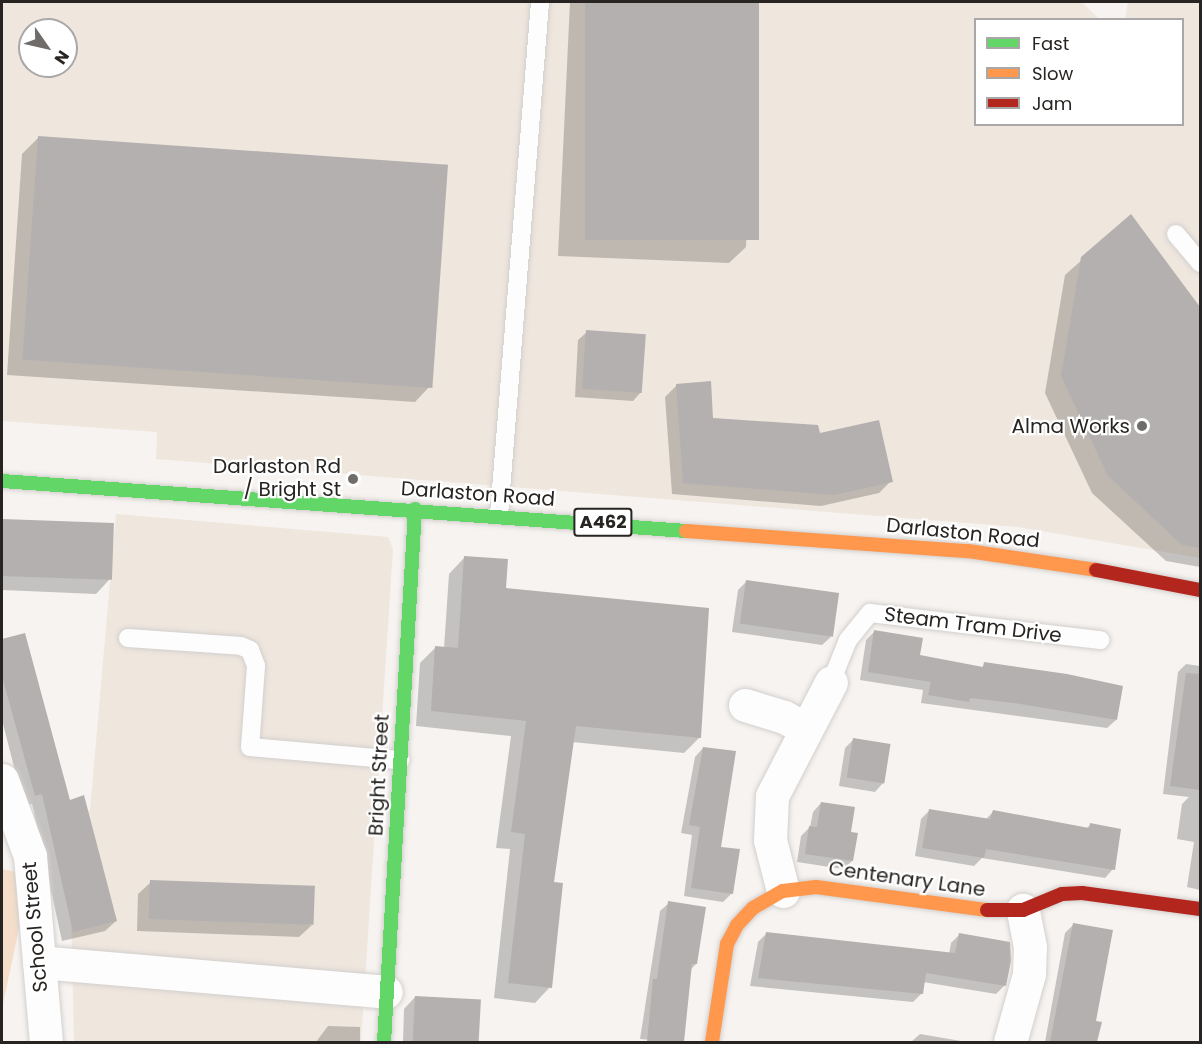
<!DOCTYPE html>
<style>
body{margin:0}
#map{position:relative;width:1202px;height:1044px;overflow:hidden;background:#f6f3f0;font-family:Poppins,sans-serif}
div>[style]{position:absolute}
.built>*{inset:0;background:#efe6de}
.green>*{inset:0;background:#f4dec9;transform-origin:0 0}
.shadow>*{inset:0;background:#0003}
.building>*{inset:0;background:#b3b0af;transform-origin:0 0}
.roads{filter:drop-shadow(0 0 2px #d2cfcd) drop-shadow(0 0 2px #d2cfcd)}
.lane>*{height:18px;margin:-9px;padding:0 9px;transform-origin:9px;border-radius:9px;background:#fefdfd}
.street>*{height:33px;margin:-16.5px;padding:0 16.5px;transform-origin:16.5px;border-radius:16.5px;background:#fefdfd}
.fast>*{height:14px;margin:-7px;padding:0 7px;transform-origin:7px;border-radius:7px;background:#63d668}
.slow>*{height:14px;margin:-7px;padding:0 7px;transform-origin:7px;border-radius:7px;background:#ff974d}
.jam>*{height:14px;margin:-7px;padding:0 7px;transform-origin:7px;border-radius:7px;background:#b3261e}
.dots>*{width:16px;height:16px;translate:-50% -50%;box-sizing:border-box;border:3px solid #fff;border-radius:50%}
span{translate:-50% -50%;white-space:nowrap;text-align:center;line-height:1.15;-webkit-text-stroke:4.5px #fff;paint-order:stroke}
.shield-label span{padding:2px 4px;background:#fff;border:2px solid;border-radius:4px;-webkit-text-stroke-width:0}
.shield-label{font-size:18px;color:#272422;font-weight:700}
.poi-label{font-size:20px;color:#272422}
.right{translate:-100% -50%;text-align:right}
.street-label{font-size:20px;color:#272422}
.frame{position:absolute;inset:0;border:3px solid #272422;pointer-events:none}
.legend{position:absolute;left:974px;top:18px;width:210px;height:108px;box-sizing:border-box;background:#fff;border:2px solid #a9a7a7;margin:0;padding:8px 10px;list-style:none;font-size:18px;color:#272422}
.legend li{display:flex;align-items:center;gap:12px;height:30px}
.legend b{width:30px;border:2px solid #a9a7a7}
.north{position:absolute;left:18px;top:18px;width:60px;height:60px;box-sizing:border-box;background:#fff;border:2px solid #a9a7a7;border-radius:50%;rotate:124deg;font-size:16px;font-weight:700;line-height:24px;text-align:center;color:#272422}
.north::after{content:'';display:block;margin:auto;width:21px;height:27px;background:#6f6c6a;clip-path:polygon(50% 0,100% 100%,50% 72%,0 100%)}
</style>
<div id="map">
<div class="built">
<div style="clip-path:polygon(evenodd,2px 2px,1082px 2px,1099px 19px,976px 20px,976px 124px,1182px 124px,1182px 20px,1125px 19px,1128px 2px,1200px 2px,1200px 558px,1018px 527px,156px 459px,157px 432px,2px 421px,2px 2px,30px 30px,66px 30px,66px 66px,30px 66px,30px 30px)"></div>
<div style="clip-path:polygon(116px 514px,388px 537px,393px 549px,361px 1042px,74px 1042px,70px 867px,59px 822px,90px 810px)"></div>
</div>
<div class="green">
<div style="left:2px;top:869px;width:29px;height:173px;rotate:12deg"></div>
</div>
<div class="shadow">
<div style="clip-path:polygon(570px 2px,757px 2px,746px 247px,729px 263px,558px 256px)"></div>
<div style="clip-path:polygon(39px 137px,431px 385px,415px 402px,7px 375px,22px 154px)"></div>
<div style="clip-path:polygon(1131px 216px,1200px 310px,1200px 567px,1166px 561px,1092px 493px,1045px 393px,1065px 275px)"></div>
<div style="clip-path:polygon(587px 332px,641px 392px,633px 401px,575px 397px,578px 340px)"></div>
<div style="clip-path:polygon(677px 385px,711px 419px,819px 435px,891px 481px,879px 493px,821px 506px,672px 494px,665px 397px)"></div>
<div style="clip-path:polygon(2px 521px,112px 525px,110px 579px,96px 594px,2px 590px)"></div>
<div style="clip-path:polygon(464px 558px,700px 737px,684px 753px,572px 742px,552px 884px,550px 987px,535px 1003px,494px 998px,510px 849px,496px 848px,511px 736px,416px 726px,420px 663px,435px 648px,444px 648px,449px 574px)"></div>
<div style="clip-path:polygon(747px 581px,831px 637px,822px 645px,732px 632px,738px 590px)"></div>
<div style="clip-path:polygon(875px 631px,918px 656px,981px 668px,985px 664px,1116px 720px,1107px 728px,921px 703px,923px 690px,860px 680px,866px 640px)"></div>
<div style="clip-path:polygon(24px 635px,69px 802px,116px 921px,105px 931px,62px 941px,32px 804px,24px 806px,2px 720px,2px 640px)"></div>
<div style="clip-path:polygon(1186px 664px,1200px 666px,1200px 890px,1187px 887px,1194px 842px,1177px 839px,1182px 804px,1189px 797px,1163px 794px,1178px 672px)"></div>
<div style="clip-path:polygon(853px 740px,883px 783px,875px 792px,839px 786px,845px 748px)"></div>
<div style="clip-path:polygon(703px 748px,719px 848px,732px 893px,723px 902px,684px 896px,692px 835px,681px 833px,695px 757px)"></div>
<div style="clip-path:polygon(821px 803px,849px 834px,852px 861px,843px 869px,797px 862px,801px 836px,810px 827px,813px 812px)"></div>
<div style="clip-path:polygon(929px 811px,985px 820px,993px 812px,1086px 829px,1090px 825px,1113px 869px,1105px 878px,982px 858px,974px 866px,915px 856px,921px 819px)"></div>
<div style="clip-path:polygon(151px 882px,312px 925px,299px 937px,137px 931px,138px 894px)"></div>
<div style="clip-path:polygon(669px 903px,696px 964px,690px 970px,683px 1034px,675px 1042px,640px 1039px,660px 911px)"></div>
<div style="clip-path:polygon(1073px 925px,1094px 1022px,1100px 1023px,1096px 1042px,1045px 1042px,1065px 933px)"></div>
<div style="clip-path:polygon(766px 934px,949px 954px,951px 943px,959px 935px,1005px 985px,996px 994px,923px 982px,922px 993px,913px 1002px,750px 986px,758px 942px)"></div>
<div style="clip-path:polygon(415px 997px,479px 1000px,477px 1042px,403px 1042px,404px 1009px)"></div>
<div style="clip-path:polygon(328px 1026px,360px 1027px,360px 1042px,316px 1042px)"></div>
<div style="clip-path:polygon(920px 1034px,967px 1042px,911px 1042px)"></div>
</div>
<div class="building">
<div style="left:585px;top:2px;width:174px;height:238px"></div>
<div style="left:38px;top:136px;width:411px;height:224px;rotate:4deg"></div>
<div style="clip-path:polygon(1131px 214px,1200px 307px,1200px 548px,1182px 545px,1108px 476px,1061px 376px,1081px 257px)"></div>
<div style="left:586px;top:330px;width:60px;height:59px;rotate:4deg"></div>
<div style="clip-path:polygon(711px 381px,713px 418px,818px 425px,820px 433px,879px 420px,893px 482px,834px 495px,683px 483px,676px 384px)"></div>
<div style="left:2px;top:519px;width:112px;height:57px;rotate:2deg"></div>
<div style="clip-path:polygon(464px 556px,508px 559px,506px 588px,709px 608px,701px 738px,576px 726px,554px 882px,563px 883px,552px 988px,508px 983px,525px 834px,511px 832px,526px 721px,431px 711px,435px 646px,458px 648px)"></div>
<div style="left:746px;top:580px;width:94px;height:44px;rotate:8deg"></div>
<div style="clip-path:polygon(874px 630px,923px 638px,920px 655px,983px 667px,984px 662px,1067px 674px,1123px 686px,1117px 720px,1014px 703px,970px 698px,969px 702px,928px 695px,931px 682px,868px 672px)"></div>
<div style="clip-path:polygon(25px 633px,70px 800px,84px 795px,117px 921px,73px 932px,42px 794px,35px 796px,2px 676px,2px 639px)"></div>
<div style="clip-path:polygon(1186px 673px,1200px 674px,1200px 790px,1170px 786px)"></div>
<div style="left:853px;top:738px;width:38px;height:40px;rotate:9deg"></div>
<div style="clip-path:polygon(703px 747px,736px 751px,721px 847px,740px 849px,733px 894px,691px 888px,700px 827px,689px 825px)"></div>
<div style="clip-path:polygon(821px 802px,855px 807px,851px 832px,858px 833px,853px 861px,805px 854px,809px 826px,817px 827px)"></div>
<div style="clip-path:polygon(929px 809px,990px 819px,993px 810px,1089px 828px,1090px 823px,1121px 829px,1115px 870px,986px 849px,984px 858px,922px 848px)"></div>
<div style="left:150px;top:880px;width:165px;height:39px;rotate:2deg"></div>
<div style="clip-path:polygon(668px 901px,706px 907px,697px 964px,692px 964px,684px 1042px,647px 1042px,653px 979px,657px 979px)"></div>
<div style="clip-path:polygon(1073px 923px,1113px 930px,1096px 1021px,1102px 1022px,1097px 1042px,1050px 1042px)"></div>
<div style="clip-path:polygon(766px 932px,955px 953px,959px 933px,1010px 942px,1011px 961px,1006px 986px,926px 973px,923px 994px,758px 978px)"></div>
<div style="left:415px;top:996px;width:66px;height:46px;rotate:3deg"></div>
</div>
<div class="roads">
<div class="lane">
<div style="left:1176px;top:234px;width:38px;rotate:50deg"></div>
<div style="left:499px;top:515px;width:515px;rotate:-85.43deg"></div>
<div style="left:128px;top:638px;width:113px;rotate:4deg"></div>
<div style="left:241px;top:646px;width:10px;rotate:24deg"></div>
<div style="left:250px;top:650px;width:17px;rotate:69deg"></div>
<div style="left:256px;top:666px;width:81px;rotate:94.2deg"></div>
<div style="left:250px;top:747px;width:151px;rotate:5deg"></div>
<div style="left:831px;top:682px;width:45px;rotate:-68deg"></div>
<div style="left:848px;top:640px;width:35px;rotate:-51deg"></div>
<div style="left:870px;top:613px;width:232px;rotate:6.7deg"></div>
</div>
<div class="street">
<div style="left:745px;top:705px;width:41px;rotate:17.1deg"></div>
<div style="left:784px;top:717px;width:24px;rotate:28deg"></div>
<div style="left:2px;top:780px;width:81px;rotate:69.8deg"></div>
<div style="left:30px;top:856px;width:187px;rotate:85.1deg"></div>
<div style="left:783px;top:891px;width:53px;rotate:-104.3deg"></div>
<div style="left:770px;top:840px;width:44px;rotate:-87.4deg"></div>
<div style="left:772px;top:796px;width:128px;rotate:-62.6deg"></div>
<div style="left:39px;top:962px;width:348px;rotate:4.9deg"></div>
<div style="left:1010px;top:1042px;width:71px;rotate:-74.4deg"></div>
<div style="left:1029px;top:974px;width:27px;rotate:-88deg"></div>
<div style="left:1030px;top:947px;width:38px;rotate:-101deg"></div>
</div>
<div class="fast">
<div style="left:2px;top:481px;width:686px;rotate:4.18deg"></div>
<div style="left:384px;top:1042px;width:534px;rotate:-86.67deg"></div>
</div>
<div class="slow">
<div style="left:686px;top:531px;width:283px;rotate:4.1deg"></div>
<div style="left:968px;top:551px;width:129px;rotate:8.4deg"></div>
<div style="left:712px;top:1042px;width:99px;rotate:-81.3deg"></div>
<div style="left:727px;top:944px;width:21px;rotate:-62deg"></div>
<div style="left:737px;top:925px;width:23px;rotate:-47deg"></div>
<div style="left:753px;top:908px;width:34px;rotate:-30deg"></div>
<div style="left:783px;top:891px;width:33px;rotate:-7deg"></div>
<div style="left:816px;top:887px;width:173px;rotate:7.7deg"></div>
</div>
<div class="jam">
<div style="left:1096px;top:570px;width:106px;rotate:10.9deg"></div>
<div style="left:987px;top:910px;width:36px"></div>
<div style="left:1023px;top:910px;width:42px;rotate:-22.3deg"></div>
<div style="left:1062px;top:894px;width:20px;rotate:-3deg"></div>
<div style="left:1082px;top:893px;width:119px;rotate:7.7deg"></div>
</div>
</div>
<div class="dots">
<div style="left:1142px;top:426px;background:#6f6c6a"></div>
<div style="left:353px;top:479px;background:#6f6c6a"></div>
</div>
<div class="shield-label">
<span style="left:603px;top:522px">A462</span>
</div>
<div class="poi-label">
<span class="right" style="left:1130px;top:426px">Alma Works</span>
<span class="right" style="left:341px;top:478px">Darlaston Rd<br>/ Bright St</span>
</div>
<div class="street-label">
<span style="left:478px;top:494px;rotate:4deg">Darlaston Road</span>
<span style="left:963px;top:533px;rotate:6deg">Darlaston Road</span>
<span style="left:973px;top:625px;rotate:7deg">Steam Tram Drive</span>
<span style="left:379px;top:775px;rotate:-87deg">Bright Street</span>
<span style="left:907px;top:879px;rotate:8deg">Centenary Lane</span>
<span style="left:35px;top:927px;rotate:-95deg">School Street</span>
</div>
<div class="frame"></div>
<ul class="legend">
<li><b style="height:8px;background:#63d668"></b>Fast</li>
<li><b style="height:8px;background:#ff974d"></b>Slow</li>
<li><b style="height:8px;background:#b3261e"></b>Jam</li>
</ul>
<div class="north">N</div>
</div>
